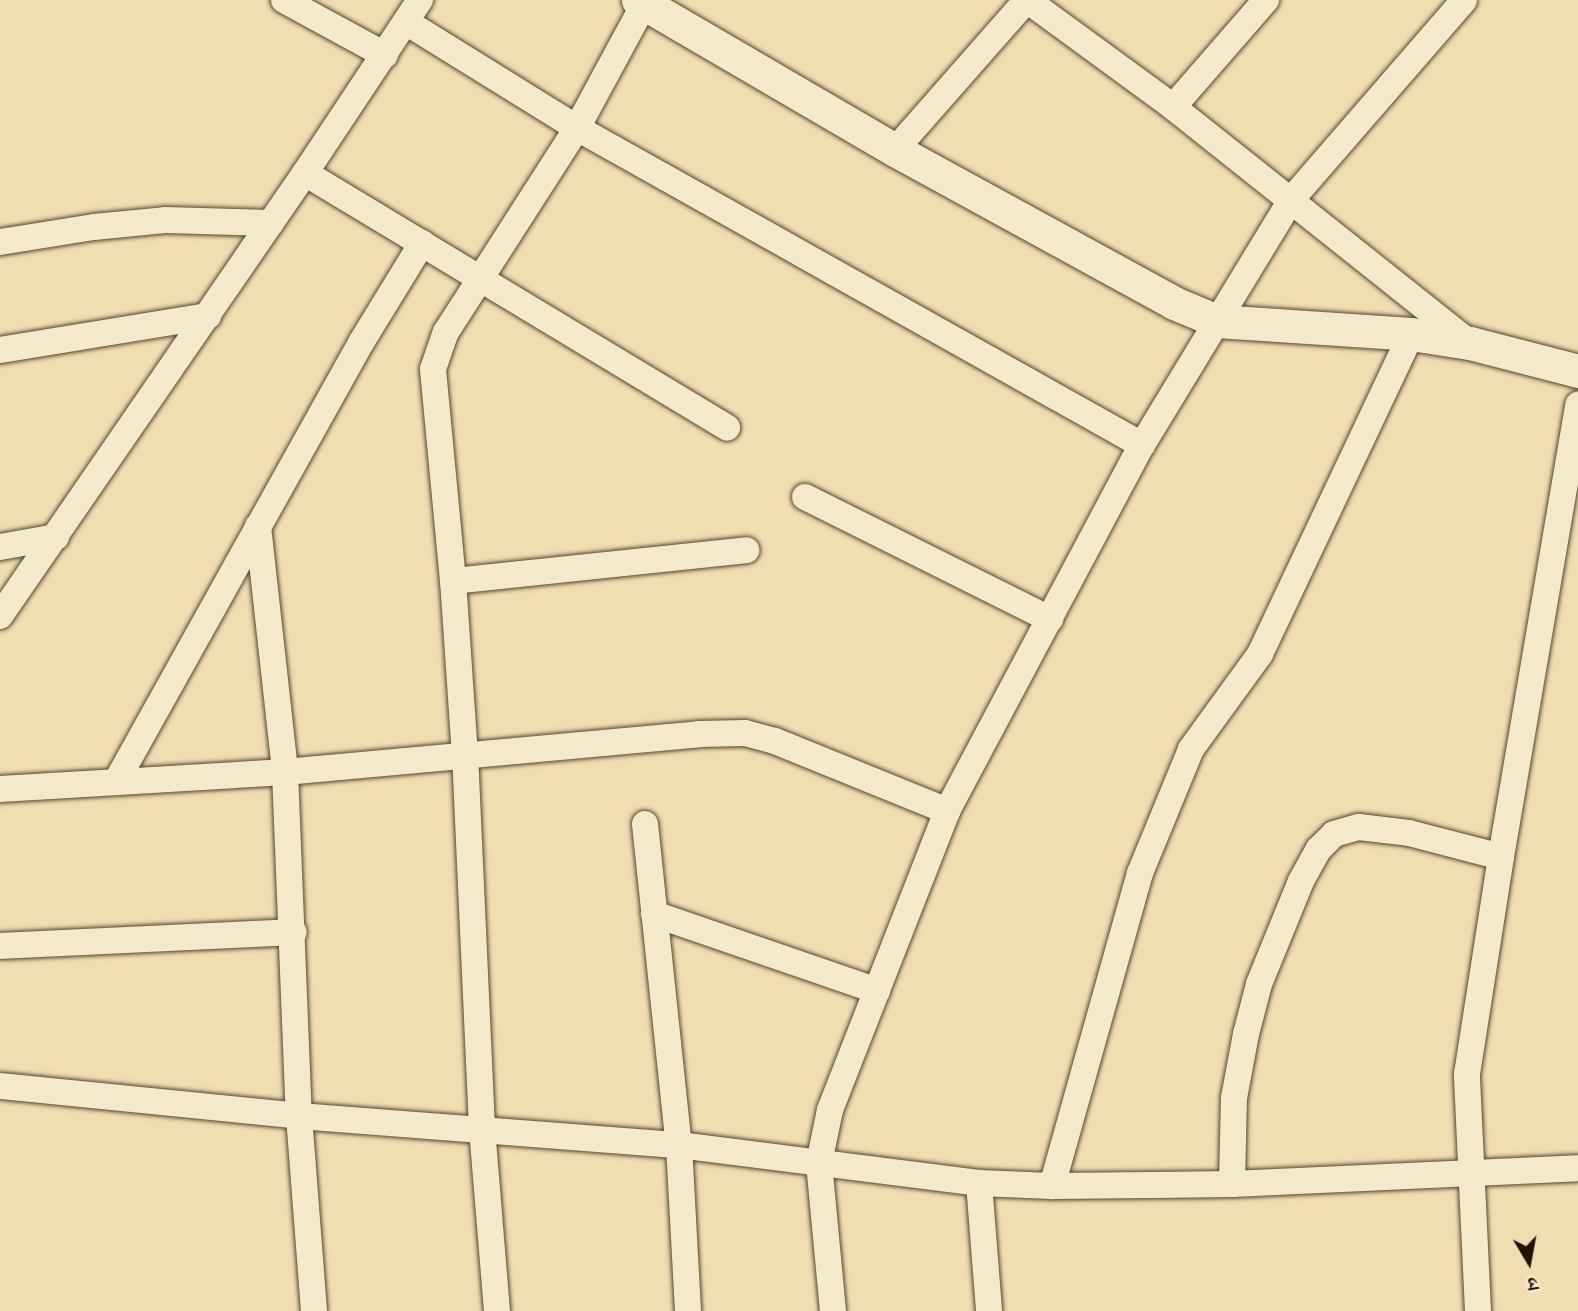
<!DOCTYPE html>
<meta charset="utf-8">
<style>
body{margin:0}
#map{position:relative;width:1578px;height:1311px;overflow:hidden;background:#f0ddb1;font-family:"IM FELL English","Noto Serif Devanagari",serif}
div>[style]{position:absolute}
.roads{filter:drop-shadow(0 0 2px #544631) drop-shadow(0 0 2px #544631)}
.minor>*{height:26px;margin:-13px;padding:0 13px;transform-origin:13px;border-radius:13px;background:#f5e9cc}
.tertiary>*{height:33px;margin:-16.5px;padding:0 16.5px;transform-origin:16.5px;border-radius:16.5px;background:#f5e9cc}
span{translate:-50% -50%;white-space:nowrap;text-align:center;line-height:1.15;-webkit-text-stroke:5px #f5e9cc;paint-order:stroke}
.north{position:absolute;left:1494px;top:1227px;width:70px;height:70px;-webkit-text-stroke:5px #f5e9cc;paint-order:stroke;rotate:170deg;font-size:19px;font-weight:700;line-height:28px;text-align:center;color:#201306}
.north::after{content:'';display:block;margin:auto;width:24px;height:32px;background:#201306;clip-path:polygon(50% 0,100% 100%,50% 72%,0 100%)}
</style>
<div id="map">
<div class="roads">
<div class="minor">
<div style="left:284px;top:0;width:115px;rotate:28.6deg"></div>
<div style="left:1027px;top:0;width:181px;rotate:36.2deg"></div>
<div style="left:1173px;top:107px;width:379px;rotate:38.5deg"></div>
<div style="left:406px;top:22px;width:201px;rotate:31.8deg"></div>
<div style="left:577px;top:128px;width:648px;rotate:29.3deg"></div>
<div style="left:1173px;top:107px;width:142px;rotate:-49deg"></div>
<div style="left:895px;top:150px;width:200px;rotate:-48.7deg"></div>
<div style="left:305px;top:173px;width:493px;rotate:31.1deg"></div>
<div style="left:0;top:242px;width:95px;rotate:-9.1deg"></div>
<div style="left:94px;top:227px;width:71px;rotate:-5.6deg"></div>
<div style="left:165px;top:220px;width:106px;rotate:1.6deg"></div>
<div style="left:0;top:350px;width:211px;rotate:-9.3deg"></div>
<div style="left:805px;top:497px;width:274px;rotate:26.5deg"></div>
<div style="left:258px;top:526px;width:247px;rotate:83.7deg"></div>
<div style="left:285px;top:772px;width:344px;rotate:87.7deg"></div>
<div style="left:299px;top:1116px;width:196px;rotate:85.6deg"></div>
<div style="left:0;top:547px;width:57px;rotate:-10.1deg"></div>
<div style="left:453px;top:581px;width:295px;rotate:-6deg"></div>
<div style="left:0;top:616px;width:538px;rotate:-55.45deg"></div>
<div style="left:305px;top:173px;width:208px;rotate:-56.4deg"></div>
<div style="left:116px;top:782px;width:505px;rotate:-60.85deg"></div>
<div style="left:362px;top:341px;width:115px;rotate:-58.5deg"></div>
<div style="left:0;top:789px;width:286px;rotate:-3.4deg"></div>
<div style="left:285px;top:772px;width:416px;rotate:-5.2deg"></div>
<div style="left:699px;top:734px;width:46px;rotate:-1.2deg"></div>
<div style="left:745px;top:733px;width:31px;rotate:15deg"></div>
<div style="left:775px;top:741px;width:186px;rotate:22.1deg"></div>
<div style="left:947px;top:811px;width:415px;rotate:-62deg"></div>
<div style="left:1142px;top:445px;width:287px;rotate:-58.7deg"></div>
<div style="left:1291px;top:200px;width:264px;rotate:-49.1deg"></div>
<div style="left:645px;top:824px;width:323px;rotate:84deg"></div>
<div style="left:679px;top:1145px;width:166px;rotate:86.9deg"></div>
<div style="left:654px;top:914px;width:236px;rotate:19deg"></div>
<div style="left:0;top:946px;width:294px;rotate:-2.7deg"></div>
<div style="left:0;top:1086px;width:301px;rotate:5.7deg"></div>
<div style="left:299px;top:1116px;width:381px;rotate:4.4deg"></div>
<div style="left:679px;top:1145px;width:302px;rotate:7.2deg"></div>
<div style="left:979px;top:1183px;width:73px;rotate:2.4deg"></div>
<div style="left:1052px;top:1186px;width:180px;rotate:-0.6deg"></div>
<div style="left:1232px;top:1184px;width:346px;rotate:-2.6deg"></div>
<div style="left:979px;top:1183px;width:128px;rotate:85.5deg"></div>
<div style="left:1232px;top:1184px;width:86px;rotate:-88.7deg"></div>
<div style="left:1234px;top:1098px;width:65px;rotate:-79.4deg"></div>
<div style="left:1246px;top:1034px;width:52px;rotate:-75.4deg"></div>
<div style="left:1259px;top:984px;width:111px;rotate:-67.8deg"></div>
<div style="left:1301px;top:881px;width:37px;rotate:-61deg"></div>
<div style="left:1319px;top:849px;width:21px;rotate:-45deg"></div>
<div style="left:1334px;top:834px;width:26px;rotate:-16deg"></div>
<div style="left:1359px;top:827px;width:50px;rotate:6.8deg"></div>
<div style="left:1409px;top:833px;width:95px;rotate:14.6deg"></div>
<div style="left:1052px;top:1186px;width:325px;rotate:-74.3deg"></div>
<div style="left:1140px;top:873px;width:134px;rotate:-67.6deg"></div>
<div style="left:1191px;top:749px;width:117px;rotate:-54deg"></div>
<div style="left:1260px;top:654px;width:354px;rotate:-64.7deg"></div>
<div style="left:497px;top:1311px;width:184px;rotate:-94.7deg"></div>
<div style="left:482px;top:1128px;width:372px;rotate:-92.6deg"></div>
<div style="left:465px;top:756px;width:175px;rotate:-93.9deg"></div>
<div style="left:453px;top:581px;width:213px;rotate:-95.4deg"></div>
<div style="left:433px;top:369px;width:39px;rotate:-71deg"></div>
<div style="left:446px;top:332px;width:242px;rotate:-57.3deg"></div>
<div style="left:577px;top:128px;width:141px;rotate:-61.6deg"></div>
<div style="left:833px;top:1311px;width:149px;rotate:-95.4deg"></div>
<div style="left:819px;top:1163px;width:54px;rotate:-78.3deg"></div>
<div style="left:830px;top:1110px;width:321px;rotate:-68.6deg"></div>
<div style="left:1478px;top:1311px;width:237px;rotate:-92.7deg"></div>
<div style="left:1467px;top:1074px;width:220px;rotate:-81.1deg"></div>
<div style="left:1501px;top:857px;width:459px;rotate:-80.3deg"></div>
</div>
<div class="tertiary">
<div style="left:638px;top:0;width:298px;rotate:30.3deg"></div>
<div style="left:895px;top:150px;width:318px;rotate:28.7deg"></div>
<div style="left:1174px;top:303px;width:47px;rotate:22.7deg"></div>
<div style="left:1217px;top:321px;width:194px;rotate:3.8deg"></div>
<div style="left:1411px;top:334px;width:60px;rotate:8.7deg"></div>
<div style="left:1470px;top:343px;width:112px;rotate:14.5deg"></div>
</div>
</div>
<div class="north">उ</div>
</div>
